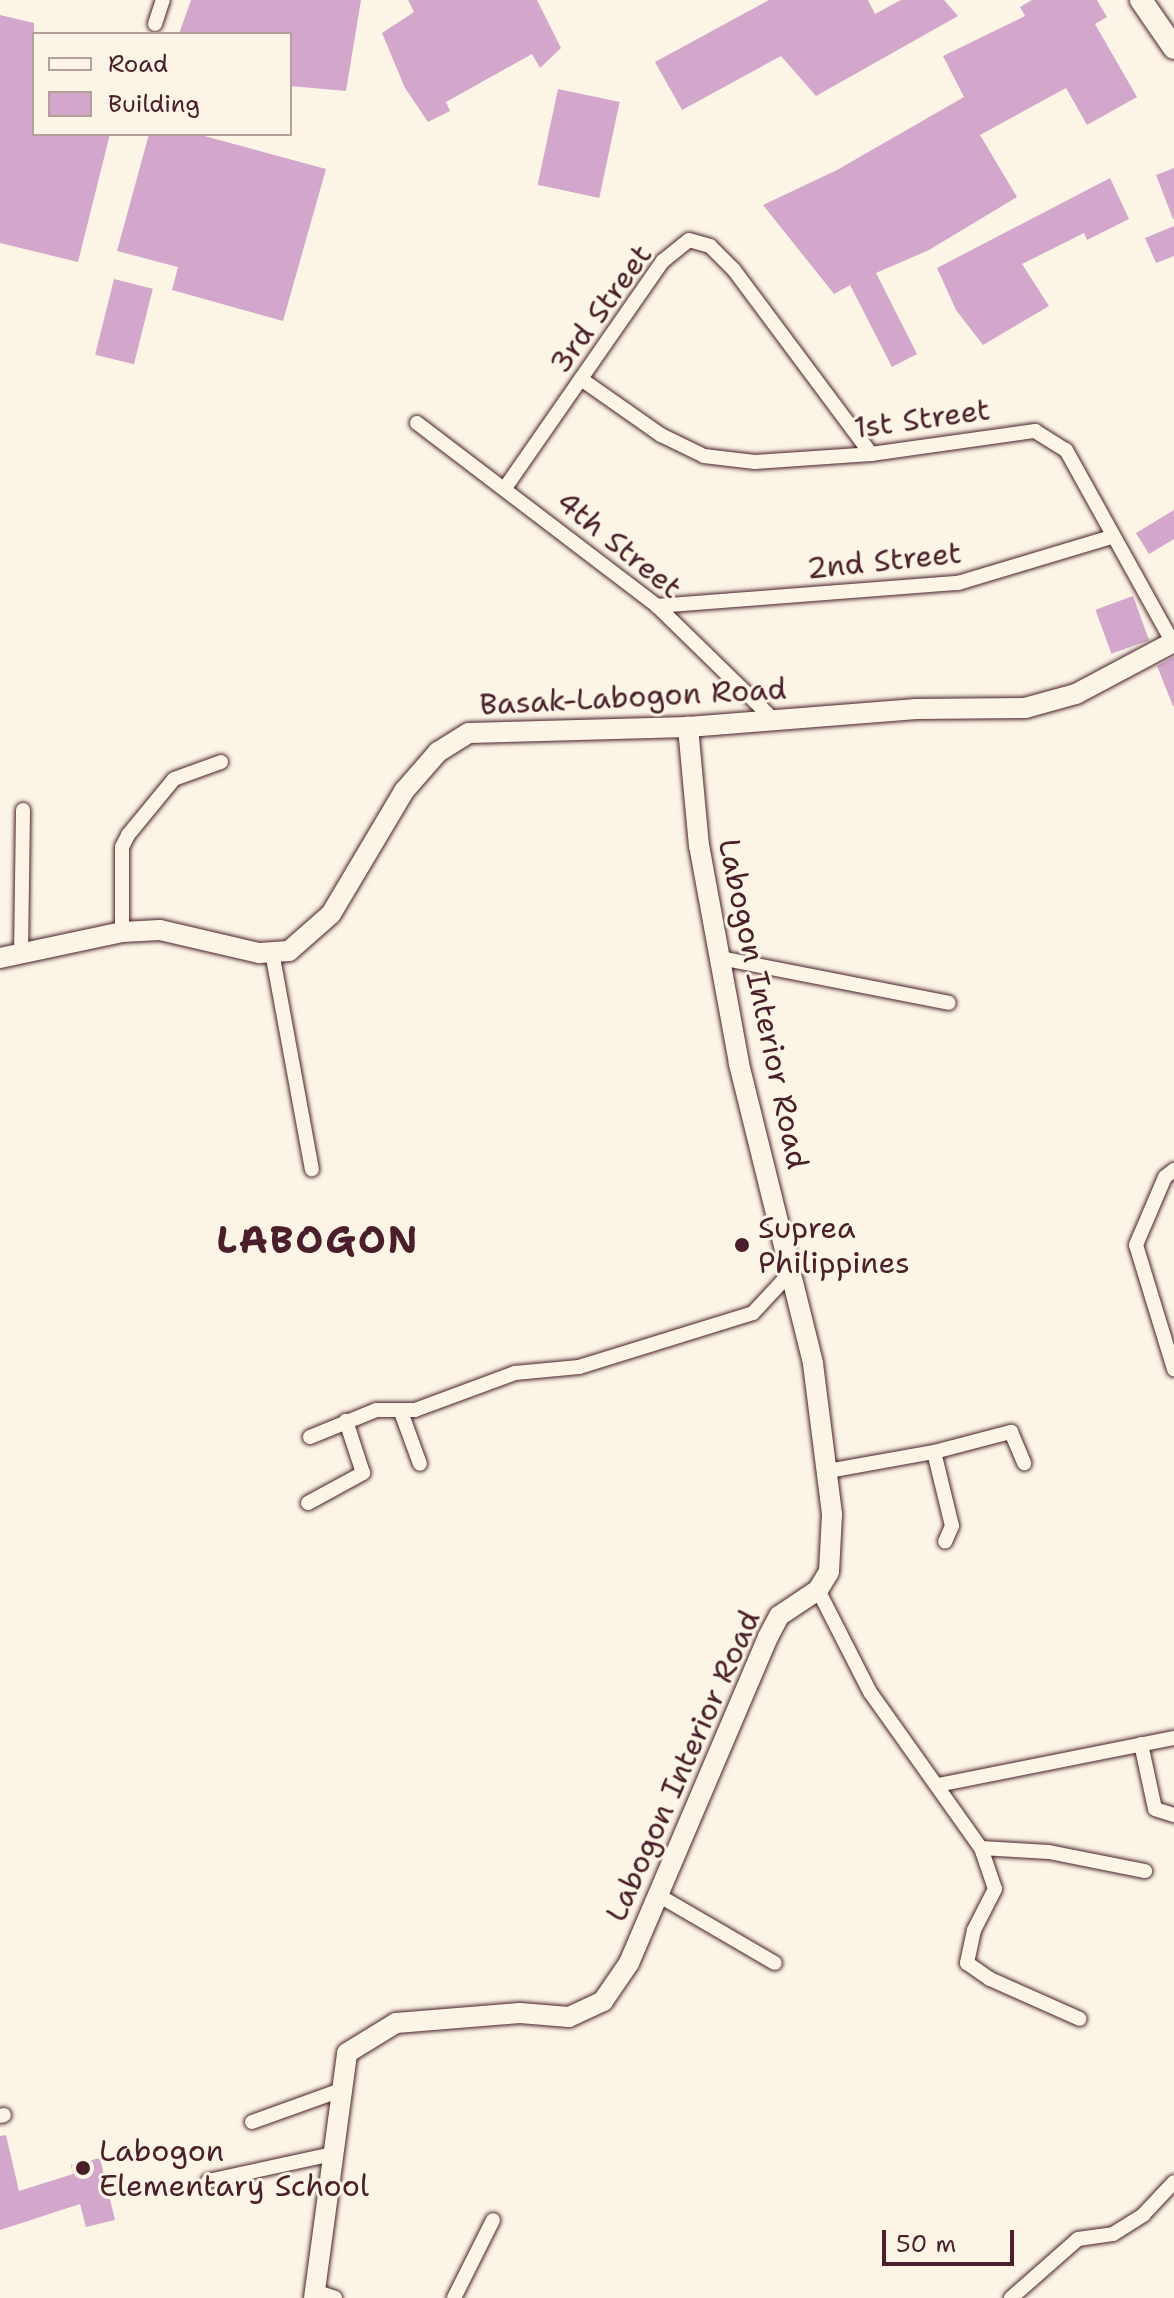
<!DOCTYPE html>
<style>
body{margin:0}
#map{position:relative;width:1174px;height:2298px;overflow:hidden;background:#fcf5e5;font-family:"Shantell Sans",sans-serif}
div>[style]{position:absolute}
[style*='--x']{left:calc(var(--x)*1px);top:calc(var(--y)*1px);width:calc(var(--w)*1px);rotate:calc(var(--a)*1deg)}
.building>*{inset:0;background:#d3a7cc;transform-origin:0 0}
.roads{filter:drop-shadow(0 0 2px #4a1f2b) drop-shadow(0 0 2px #4a1f2b)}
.street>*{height:14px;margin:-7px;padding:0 7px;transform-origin:7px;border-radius:7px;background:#fcf5e5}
.secondary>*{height:20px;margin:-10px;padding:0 10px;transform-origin:10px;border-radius:10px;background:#fcf5e5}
.primary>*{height:22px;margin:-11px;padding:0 11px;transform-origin:11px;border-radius:11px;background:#fcf5e5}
.dots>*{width:22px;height:22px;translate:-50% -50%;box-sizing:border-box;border:4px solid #fcf5e5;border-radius:50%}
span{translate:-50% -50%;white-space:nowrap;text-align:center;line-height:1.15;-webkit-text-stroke:6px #fcf5e5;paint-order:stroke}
.street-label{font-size:30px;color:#4a1f2b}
.poi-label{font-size:30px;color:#4a1f2b}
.left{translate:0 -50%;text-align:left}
.district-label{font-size:38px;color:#4a1f2b;font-weight:700;letter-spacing:2px}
.legend{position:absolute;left:32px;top:32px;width:260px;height:104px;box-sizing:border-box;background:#fcf5e5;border:2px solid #b59f9b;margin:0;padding:10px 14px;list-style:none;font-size:24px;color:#4a1f2b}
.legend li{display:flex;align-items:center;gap:16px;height:40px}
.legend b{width:40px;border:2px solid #b59f9b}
.scale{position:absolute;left:882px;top:2230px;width:132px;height:36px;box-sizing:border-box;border:4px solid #4a1f2b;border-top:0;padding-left:10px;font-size:24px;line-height:28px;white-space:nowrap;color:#4a1f2b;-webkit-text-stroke:6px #fcf5e5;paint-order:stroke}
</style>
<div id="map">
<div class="building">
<div style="clip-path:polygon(191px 0,361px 0,346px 91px,290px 86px,290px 34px,179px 34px)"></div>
<div style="clip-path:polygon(408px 0,537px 0,561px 48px,540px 68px,532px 54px,446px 102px,450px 111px,428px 122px,405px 88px,382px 33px,414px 12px)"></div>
<div style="clip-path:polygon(769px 0,868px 0,875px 14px,901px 0,944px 0,958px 16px,816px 96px,781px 56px,682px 110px,655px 62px)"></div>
<div style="clip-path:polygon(1032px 0,1097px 0,1107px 17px,1095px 24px,1137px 97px,1087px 125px,1066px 88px,980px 135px,1017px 197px,929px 250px,876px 273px,917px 354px,892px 367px,850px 285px,834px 294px,763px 205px,837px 170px,964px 97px,943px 56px,1025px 16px,1020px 7px)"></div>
<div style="clip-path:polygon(0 15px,34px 23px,34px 134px,110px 134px,78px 262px,0 243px)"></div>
<div style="left:558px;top:89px;width:63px;height:98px;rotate:12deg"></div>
<div style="clip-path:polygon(149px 134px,197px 134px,326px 169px,283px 321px,172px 290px,178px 267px,117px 251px)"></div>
<div style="clip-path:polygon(1174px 168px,1174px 219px,1173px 219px,1156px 175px)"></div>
<div style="clip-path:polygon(1110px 178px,1129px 219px,1087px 240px,1084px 233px,1022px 264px,1049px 306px,983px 345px,956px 310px,937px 268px)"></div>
<div style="clip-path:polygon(1174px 226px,1174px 256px,1156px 263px,1145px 238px)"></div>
<div style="left:114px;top:279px;width:40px;height:78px;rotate:14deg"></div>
<div style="clip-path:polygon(1174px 510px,1174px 539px,1149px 554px,1136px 533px)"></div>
<div style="left:1133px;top:596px;width:47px;height:40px;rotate:70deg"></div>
<div style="clip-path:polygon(1174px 657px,1174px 706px,1173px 706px,1157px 666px)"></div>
<div style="clip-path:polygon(6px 2135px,19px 2191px,73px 2174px,71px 2165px,100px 2158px,115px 2220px,86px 2227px,80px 2204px,0 2230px,0 2136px)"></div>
</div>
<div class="roads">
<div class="street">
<div style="--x:155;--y:24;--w:25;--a:-72"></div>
<div style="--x:581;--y:379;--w:98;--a:35"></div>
<div style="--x:661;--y:435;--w:48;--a:26"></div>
<div style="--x:704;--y:456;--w:51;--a:6.7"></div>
<div style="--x:755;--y:462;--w:116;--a:-3.9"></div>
<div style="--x:871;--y:454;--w:166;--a:-8"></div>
<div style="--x:1035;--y:431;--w:36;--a:32"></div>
<div style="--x:1066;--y:450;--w:221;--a:61"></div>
<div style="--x:417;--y:423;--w:302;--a:37.3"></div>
<div style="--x:657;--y:606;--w:166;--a:44.3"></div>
<div style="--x:505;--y:488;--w:277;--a:-55.2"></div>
<div style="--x:663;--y:261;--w:33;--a:-39"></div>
<div style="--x:689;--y:240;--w:22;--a:16"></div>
<div style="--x:710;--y:246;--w:34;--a:45"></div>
<div style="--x:734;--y:270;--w:229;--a:53.3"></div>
<div style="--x:657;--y:606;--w:302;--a:-4.4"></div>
<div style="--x:958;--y:583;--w:160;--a:-16.7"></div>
<div style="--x:122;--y:932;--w:85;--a:-90"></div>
<div style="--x:122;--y:847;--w:13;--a:-63"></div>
<div style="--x:128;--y:835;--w:72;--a:-50.6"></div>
<div style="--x:174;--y:779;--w:50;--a:-19.9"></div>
<div style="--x:272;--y:952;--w:221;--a:79.6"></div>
<div style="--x:21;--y:954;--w:144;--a:-89.2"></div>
<div style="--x:720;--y:958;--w:233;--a:11.1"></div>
<div style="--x:1174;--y:1170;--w:11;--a:142"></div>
<div style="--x:1165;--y:1177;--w:74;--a:113.1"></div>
<div style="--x:1136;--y:1245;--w:130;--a:73"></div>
<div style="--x:401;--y:1412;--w:55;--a:69.9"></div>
<div style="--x:310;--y:1437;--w:71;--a:-22.2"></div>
<div style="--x:376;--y:1410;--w:39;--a:0"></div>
<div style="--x:415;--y:1410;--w:107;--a:-20.3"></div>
<div style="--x:515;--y:1373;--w:64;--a:-5.4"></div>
<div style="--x:579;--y:1367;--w:182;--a:-17.2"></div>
<div style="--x:753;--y:1313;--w:59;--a:-47.1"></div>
<div style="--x:934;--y:1452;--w:80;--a:-14.6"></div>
<div style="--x:1011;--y:1432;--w:34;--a:67"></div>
<div style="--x:828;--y:1471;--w:108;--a:-10.2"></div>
<div style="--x:934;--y:1452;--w:76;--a:76.3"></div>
<div style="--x:952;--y:1526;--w:17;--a:114"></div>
<div style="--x:308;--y:1503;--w:63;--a:-28.6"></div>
<div style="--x:363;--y:1473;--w:55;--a:-108.1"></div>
<div style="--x:818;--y:1590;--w:114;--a:63"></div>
<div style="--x:870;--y:1692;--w:191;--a:54.6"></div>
<div style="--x:981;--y:1848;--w:43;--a:71.1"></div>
<div style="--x:995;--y:1889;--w:46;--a:117.1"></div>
<div style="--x:974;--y:1930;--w:34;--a:102"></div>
<div style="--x:967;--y:1963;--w:28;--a:35"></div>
<div style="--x:990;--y:1979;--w:98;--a:24"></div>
<div style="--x:1141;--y:1744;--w:66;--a:77.8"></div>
<div style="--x:1155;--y:1809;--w:20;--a:18"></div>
<div style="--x:938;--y:1785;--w:241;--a:-11.3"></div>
<div style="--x:981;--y:1848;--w:68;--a:3.4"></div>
<div style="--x:1049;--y:1852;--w:98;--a:11.2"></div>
<div style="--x:658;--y:1895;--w:135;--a:30.2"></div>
<div style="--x:0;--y:2116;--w:4;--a:-14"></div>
<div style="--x:252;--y:2122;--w:95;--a:-19.8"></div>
<div style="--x:208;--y:2181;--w:128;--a:-12.2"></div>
<div style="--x:318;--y:2292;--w:18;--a:19"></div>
<div style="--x:454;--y:2298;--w:87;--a:-63.4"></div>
<div style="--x:1011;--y:2298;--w:89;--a:-41.4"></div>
<div style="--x:1078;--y:2239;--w:35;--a:-8"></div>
<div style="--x:1113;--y:2234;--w:36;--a:-32"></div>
<div style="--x:1143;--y:2215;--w:45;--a:-46.8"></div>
</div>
<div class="secondary">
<div style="--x:0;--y:958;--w:125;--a:-12"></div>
<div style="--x:122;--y:932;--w:38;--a:-3"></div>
<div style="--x:160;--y:930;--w:102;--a:13.1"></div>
<div style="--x:259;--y:953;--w:30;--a:-4"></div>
<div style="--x:289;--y:951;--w:56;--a:-41.4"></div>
<div style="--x:331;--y:914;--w:143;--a:-59.3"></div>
<div style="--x:404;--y:791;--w:52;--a:-48.9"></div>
<div style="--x:438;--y:752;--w:36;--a:-32"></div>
<div style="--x:469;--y:733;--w:219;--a:-1.6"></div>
<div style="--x:688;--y:727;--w:229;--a:-4.5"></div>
<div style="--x:916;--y:709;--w:109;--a:-0.5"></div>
<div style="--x:1025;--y:708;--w:53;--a:-15.4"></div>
<div style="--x:1076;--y:694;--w:111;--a:-28"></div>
<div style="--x:314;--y:2298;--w:247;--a:-82.3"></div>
<div style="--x:347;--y:2053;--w:57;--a:-31.5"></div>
<div style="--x:396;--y:2023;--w:124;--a:-4.6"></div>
<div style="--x:520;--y:2013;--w:49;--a:4.7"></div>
<div style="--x:569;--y:2017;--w:38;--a:-25"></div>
<div style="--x:603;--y:2001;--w:46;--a:-55.6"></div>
<div style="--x:629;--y:1963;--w:354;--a:-66.9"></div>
<div style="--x:768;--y:1637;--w:24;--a:-62"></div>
<div style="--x:779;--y:1616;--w:47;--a:-33.7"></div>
<div style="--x:818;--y:1590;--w:21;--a:-59"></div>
<div style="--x:829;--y:1572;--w:58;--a:-87"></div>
<div style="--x:832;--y:1514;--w:152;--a:-97.2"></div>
<div style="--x:813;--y:1363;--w:309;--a:-103.9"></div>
<div style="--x:739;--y:1063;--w:221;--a:-100.4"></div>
<div style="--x:699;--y:846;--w:120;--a:-95.3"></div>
</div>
<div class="primary">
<div style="--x:1141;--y:0;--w:58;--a:55.5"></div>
</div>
</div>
<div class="dots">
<div style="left:742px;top:1245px;background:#4a1f2b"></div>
<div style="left:83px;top:2168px;background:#4a1f2b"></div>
</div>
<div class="street-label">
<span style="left:601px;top:309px;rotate:-54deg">3rd Street</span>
<span style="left:922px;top:419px;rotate:-8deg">1st Street</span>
<span style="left:619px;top:545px;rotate:39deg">4th Street</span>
<span style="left:884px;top:561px;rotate:-6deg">2nd Street</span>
<span style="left:633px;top:697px;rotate:-3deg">Basak-Labogon Road</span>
<span style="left:763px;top:1004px;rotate:78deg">Labogon Interior Road</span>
<span style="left:683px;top:1766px;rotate:-66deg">Labogon Interior Road</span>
</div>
<div class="poi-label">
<span class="left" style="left:758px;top:1245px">Suprea<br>Philippines</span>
<span class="left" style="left:99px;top:2168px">Labogon<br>Elementary School</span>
</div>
<div class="district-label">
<span style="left:318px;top:1240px">LABOGON</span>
</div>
<ul class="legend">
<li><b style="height:10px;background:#fcf5e5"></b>Road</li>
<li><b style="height:22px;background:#d3a7cc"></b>Building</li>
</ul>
<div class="scale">50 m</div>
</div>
